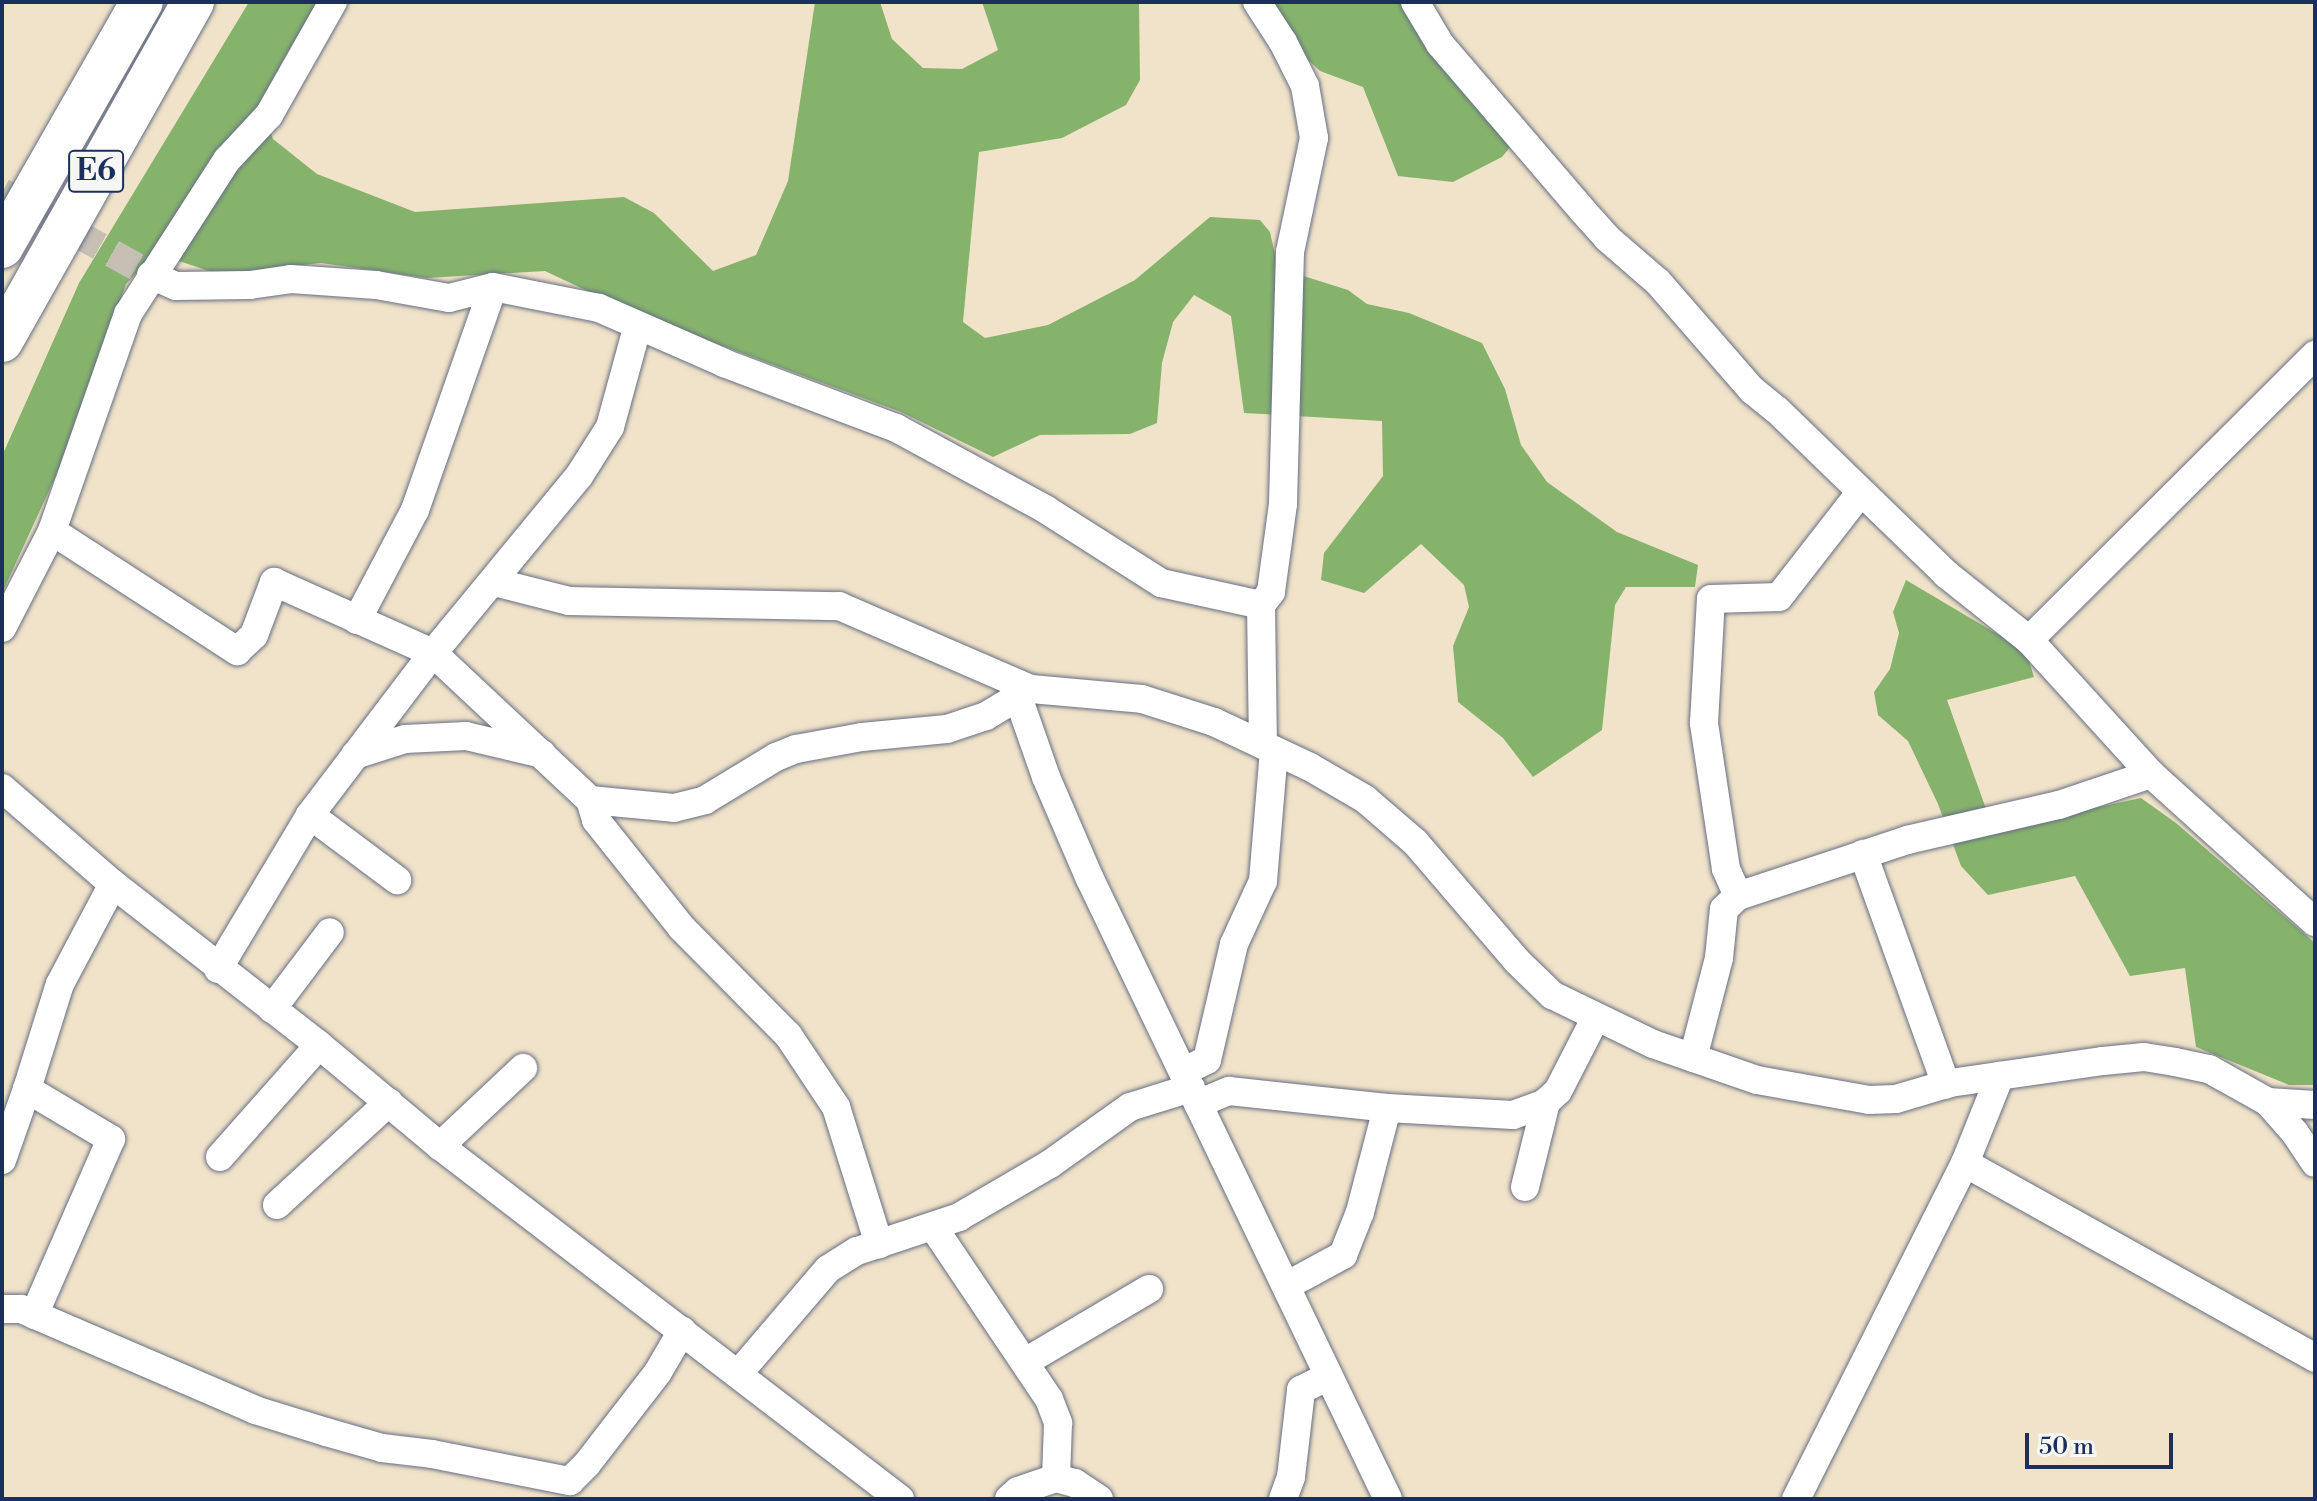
<!DOCTYPE html>
<style>
body{margin:0}
#map{position:relative;width:2317px;height:1501px;overflow:hidden;background:#f1e3c9;font-family:"Libre Bodoni",serif}
div>[style]{position:absolute}
[style*='--x']{left:calc(var(--x)*1px);top:calc(var(--y)*1px);width:calc(var(--w)*1px);rotate:calc(var(--a)*1deg)}
.forest>*{inset:0;background:#86b36c}
.minor-tunnel>*{height:28px;margin-top:-14px;transform-origin:0;background:repeating-linear-gradient(90deg,#c6bfb4 0 28px,transparent 0 42px)}
.roads{filter:drop-shadow(0 0 2px #666e83) drop-shadow(0 0 2px #666e83)}
.minor>*{height:28px;margin:-14px;padding:0 14px;transform-origin:14px;border-radius:14px;background:#fff}
.highway>*{height:42px;margin:-21px;padding:0 21px;transform-origin:21px;border-radius:21px;background:#fff}
span{translate:-50% -50%;white-space:nowrap;text-align:center;line-height:1.15;-webkit-text-stroke:6px #f6f6f2;paint-order:stroke}
.shield-label span{padding:2px 6px;background:#f6f6f2;border:2px solid;border-radius:6px;-webkit-text-stroke-width:0}
.shield-label{font-size:30px;color:#1b2f5e;font-weight:700}
.frame{position:absolute;inset:0;border:4px solid #1b2f5e;pointer-events:none}
.scale{position:absolute;left:2025px;top:1433px;width:148px;height:36px;box-sizing:border-box;border:4px solid #1b2f5e;border-top:0;padding-left:10px;font-size:24px;line-height:28px;white-space:nowrap;color:#1b2f5e;-webkit-text-stroke:6px #f6f6f2;paint-order:stroke}
</style>
<div id="map">
<div class="forest">
<div style="clip-path:polygon(249px 2px,322px 2px,263px 112px,273px 139px,317px 174px,415px 212px,624px 197px,654px 213px,713px 271px,756px 255px,788px 181px,815px 2px,880px 2px,892px 39px,923px 68px,962px 69px,998px 50px,982px 2px,1139px 2px,1140px 80px,1126px 105px,1062px 138px,979px 152px,963px 322px,985px 338px,1048px 325px,1135px 280px,1210px 217px,1260px 220px,1270px 232px,1278px 268px,1348px 290px,1367px 304px,1409px 313px,1482px 343px,1505px 389px,1521px 445px,1547px 482px,1617px 532px,1698px 565px,1695px 587px,1626px 587px,1615px 605px,1602px 730px,1533px 777px,1503px 738px,1458px 702px,1453px 646px,1469px 607px,1464px 585px,1421px 544px,1364px 593px,1321px 580px,1324px 553px,1383px 476px,1382px 421px,1244px 413px,1231px 316px,1194px 295px,1173px 322px,1162px 363px,1157px 423px,1130px 434px,1040px 435px,993px 457px,901px 412px,634px 313px,545px 271px,427px 278px,321px 263px,218px 274px,155px 253px,126px 284px,65px 456px,2px 593px,2px 456px,79px 283px)"></div>
<div style="clip-path:polygon(1246px 2px,1406px 2px,1511px 146px,1502px 157px,1453px 182px,1398px 176px,1363px 87px,1320px 71px)"></div>
<div style="clip-path:polygon(1906px 580px,2026px 651px,2034px 677px,1947px 700px,1985px 806px,2001px 828px,2141px 798px,2176px 823px,2315px 943px,2315px 1085px,2289px 1085px,2196px 1047px,2185px 968px,2130px 976px,2075px 876px,1988px 895px,1961px 866px,1938px 804px,1908px 741px,1878px 715px,1874px 692px,1890px 669px,1899px 633px,1893px 612px)"></div>
</div>
<div class="minor-tunnel">
<div style="--x:2;--y:192;--w:171;--a:29.1"></div>
</div>
<div class="roads">
<div class="minor">
<div style="--x:1257;--y:2;--w:48;--a:57"></div>
<div style="--x:1283;--y:42;--w:49;--a:63.4"></div>
<div style="--x:1305;--y:86;--w:53;--a:80.2"></div>
<div style="--x:1314;--y:138;--w:116;--a:101.9"></div>
<div style="--x:1290;--y:252;--w:252;--a:91.6"></div>
<div style="--x:1283;--y:504;--w:89;--a:97.8"></div>
<div style="--x:1271;--y:592;--w:16;--a:128"></div>
<div style="--x:1261;--y:605;--w:140;--a:89.2"></div>
<div style="--x:1415;--y:2;--w:49;--a:59.2"></div>
<div style="--x:1440;--y:44;--w:220;--a:49.4"></div>
<div style="--x:1583;--y:211;--w:36;--a:48"></div>
<div style="--x:1607;--y:238;--w:67;--a:40.8"></div>
<div style="--x:1658;--y:282;--w:143;--a:49"></div>
<div style="--x:1752;--y:390;--w:32;--a:39"></div>
<div style="--x:1777;--y:410;--w:235;--a:44.1"></div>
<div style="--x:1946;--y:574;--w:106;--a:38.5"></div>
<div style="--x:2029;--y:640;--w:181;--a:47.7"></div>
<div style="--x:2151;--y:774;--w:221;--a:42.1"></div>
<div style="--x:151;--y:275;--w:27;--a:24"></div>
<div style="--x:176;--y:286;--w:74;--a:-0.8"></div>
<div style="--x:250;--y:285;--w:41;--a:-8.3"></div>
<div style="--x:291;--y:279;--w:85;--a:4"></div>
<div style="--x:376;--y:285;--w:74;--a:10.1"></div>
<div style="--x:449;--y:298;--w:45;--a:-14"></div>
<div style="--x:493;--y:287;--w:108;--a:11.2"></div>
<div style="--x:599;--y:308;--w:137;--a:23.7"></div>
<div style="--x:724;--y:363;--w:184;--a:20.7"></div>
<div style="--x:896;--y:428;--w:170;--a:28.5"></div>
<div style="--x:1045;--y:509;--w:138;--a:32.5"></div>
<div style="--x:1161;--y:583;--w:102;--a:12.4"></div>
<div style="--x:52;--y:531;--w:221;--a:33"></div>
<div style="--x:237;--y:651;--w:23;--a:-43"></div>
<div style="--x:254;--y:635;--w:57;--a:-69.3"></div>
<div style="--x:274;--y:582;--w:174;--a:24.1"></div>
<div style="--x:433;--y:653;--w:215;--a:43.1"></div>
<div style="--x:590;--y:800;--w:21;--a:73"></div>
<div style="--x:596;--y:820;--w:138;--a:51.5"></div>
<div style="--x:682;--y:928;--w:151;--a:45.3"></div>
<div style="--x:788;--y:1035;--w:87;--a:56.3"></div>
<div style="--x:836;--y:1107;--w:144;--a:72.6"></div>
<div style="--x:494;--y:582;--w:77;--a:14.2"></div>
<div style="--x:569;--y:601;--w:270;--a:1.1"></div>
<div style="--x:839;--y:606;--w:209;--a:23.4"></div>
<div style="--x:1031;--y:689;--w:111;--a:5.1"></div>
<div style="--x:1142;--y:699;--w:76;--a:17.7"></div>
<div style="--x:1214;--y:722;--w:106;--a:25.1"></div>
<div style="--x:1310;--y:767;--w:64;--a:30.2"></div>
<div style="--x:1365;--y:799;--w:66;--a:40.7"></div>
<div style="--x:1415;--y:842;--w:157;--a:49.4"></div>
<div style="--x:1517;--y:961;--w:49;--a:44.2"></div>
<div style="--x:1552;--y:995;--w:112;--a:25.9"></div>
<div style="--x:1653;--y:1044;--w:110;--a:19.1"></div>
<div style="--x:1757;--y:1080;--w:114;--a:10.1"></div>
<div style="--x:1869;--y:1100;--w:27;--a:-2"></div>
<div style="--x:1896;--y:1099;--w:56;--a:-16.5"></div>
<div style="--x:1950;--y:1083;--w:155;--a:-8.2"></div>
<div style="--x:2103;--y:1061;--w:41;--a:-5.6"></div>
<div style="--x:2144;--y:1057;--w:31;--a:9"></div>
<div style="--x:2175;--y:1062;--w:35;--a:12"></div>
<div style="--x:2209;--y:1069;--w:68;--a:29.2"></div>
<div style="--x:2268;--y:1102;--w:41;--a:48.9"></div>
<div style="--x:2295;--y:1133;--w:36;--a:56"></div>
<div style="--x:357;--y:620;--w:124;--a:-62.2"></div>
<div style="--x:415;--y:510;--w:236;--a:-70.7"></div>
<div style="--x:2;--y:628;--w:109;--a:-62.7"></div>
<div style="--x:52;--y:531;--w:230;--a:-70.7"></div>
<div style="--x:128;--y:314;--w:183;--a:-57.3"></div>
<div style="--x:227;--y:160;--w:62;--a:-47"></div>
<div style="--x:269;--y:115;--w:130;--a:-60.5"></div>
<div style="--x:2029;--y:640;--w:404;--a:-44.9"></div>
<div style="--x:1018;--y:697;--w:85;--a:70.7"></div>
<div style="--x:1046;--y:777;--w:111;--a:66.7"></div>
<div style="--x:1090;--y:879;--w:688;--a:64.33"></div>
<div style="--x:355;--y:755;--w:52;--a:-17.7"></div>
<div style="--x:405;--y:739;--w:61;--a:-2.8"></div>
<div style="--x:466;--y:736;--w:78;--a:13.3"></div>
<div style="--x:2;--y:788;--w:147;--a:40.9"></div>
<div style="--x:113;--y:884;--w:261;--a:38"></div>
<div style="--x:319;--y:1045;--w:158;--a:39.9"></div>
<div style="--x:440;--y:1146;--w:580;--a:37.5"></div>
<div style="--x:590;--y:800;--w:84;--a:5.4"></div>
<div style="--x:674;--y:808;--w:32;--a:-14"></div>
<div style="--x:705;--y:800;--w:83;--a:-31.2"></div>
<div style="--x:776;--y:757;--w:22;--a:-22"></div>
<div style="--x:796;--y:749;--w:67;--a:-10.3"></div>
<div style="--x:862;--y:737;--w:85;--a:-5.4"></div>
<div style="--x:947;--y:729;--w:41;--a:-18.4"></div>
<div style="--x:986;--y:716;--w:52;--a:-31"></div>
<div style="--x:310;--y:815;--w:109;--a:36.8"></div>
<div style="--x:1863;--y:854;--w:245;--a:70.2"></div>
<div style="--x:1738;--y:896;--w:30;--a:-114"></div>
<div style="--x:1726;--y:869;--w:148;--a:-98.6"></div>
<div style="--x:1704;--y:723;--w:124;--a:-86.8"></div>
<div style="--x:1711;--y:599;--w:68;--a:-1.7"></div>
<div style="--x:1779;--y:597;--w:132;--a:-52.1"></div>
<div style="--x:218;--y:969;--w:179;--a:-59.1"></div>
<div style="--x:310;--y:815;--w:203;--a:-52.8"></div>
<div style="--x:433;--y:653;--w:229;--a:-50.5"></div>
<div style="--x:579;--y:476;--w:58;--a:-57.7"></div>
<div style="--x:610;--y:427;--w:103;--a:-74.7"></div>
<div style="--x:272;--y:1009;--w:96;--a:-53"></div>
<div style="--x:1693;--y:1058;--w:103;--a:-75.4"></div>
<div style="--x:1719;--y:958;--w:49;--a:-84.2"></div>
<div style="--x:1724;--y:909;--w:19;--a:-43"></div>
<div style="--x:1738;--y:896;--w:178;--a:-18.3"></div>
<div style="--x:1907;--y:840;--w:156;--a:-13"></div>
<div style="--x:2059;--y:805;--w:97;--a:-18.6"></div>
<div style="--x:1183;--y:1072;--w:27;--a:-27"></div>
<div style="--x:1207;--y:1060;--w:119;--a:-76.9"></div>
<div style="--x:1234;--y:944;--w:69;--a:-65.3"></div>
<div style="--x:1263;--y:881;--w:130;--a:-85.2"></div>
<div style="--x:27;--y:1089;--w:110;--a:-72.6"></div>
<div style="--x:60;--y:984;--w:113;--a:-62.1"></div>
<div style="--x:2268;--y:1102;--w:47;--a:3.7"></div>
<div style="--x:1198;--y:1104;--w:34;--a:-23"></div>
<div style="--x:1229;--y:1091;--w:159;--a:6.1"></div>
<div style="--x:1387;--y:1108;--w:126;--a:3.2"></div>
<div style="--x:1513;--y:1115;--w:33;--a:-20"></div>
<div style="--x:1544;--y:1104;--w:19;--a:-43"></div>
<div style="--x:1558;--y:1091;--w:81;--a:-62.8"></div>
<div style="--x:440;--y:1146;--w:114;--a:-43.2"></div>
<div style="--x:220;--y:1157;--w:149;--a:-48.5"></div>
<div style="--x:2;--y:1160;--w:75;--a:-70.6"></div>
<div style="--x:27;--y:1089;--w:98;--a:30.8"></div>
<div style="--x:111;--y:1139;--w:192;--a:113.6"></div>
<div style="--x:1965;--y:1163;--w:401;--a:29.1"></div>
<div style="--x:1525;--y:1187;--w:88;--a:-76.1"></div>
<div style="--x:277;--y:1205;--w:152;--a:-42.6"></div>
<div style="--x:934;--y:1228;--w:206;--a:56.1"></div>
<div style="--x:1049;--y:1399;--w:26;--a:69"></div>
<div style="--x:1058;--y:1423;--w:55;--a:92.1"></div>
<div style="--x:1286;--y:1286;--w:65;--a:-28.5"></div>
<div style="--x:1343;--y:1255;--w:46;--a:-68.4"></div>
<div style="--x:1360;--y:1212;--w:107;--a:-75.4"></div>
<div style="--x:2;--y:1309;--w:19;--a:0"></div>
<div style="--x:21;--y:1309;--w:255;--a:23.3"></div>
<div style="--x:255;--y:1410;--w:74;--a:17.2"></div>
<div style="--x:326;--y:1432;--w:58;--a:15.9"></div>
<div style="--x:382;--y:1448;--w:50;--a:6.8"></div>
<div style="--x:432;--y:1454;--w:141;--a:11.1"></div>
<div style="--x:1025;--y:1362;--w:144;--a:-30.5"></div>
<div style="--x:738;--y:1374;--w:138;--a:-49.4"></div>
<div style="--x:828;--y:1269;--w:34;--a:-32"></div>
<div style="--x:857;--y:1251;--w:108;--a:-18.4"></div>
<div style="--x:959;--y:1217;--w:105;--a:-30.2"></div>
<div style="--x:1050;--y:1164;--w:98;--a:-35.5"></div>
<div style="--x:1130;--y:1107;--w:64;--a:-17.3"></div>
<div style="--x:570;--y:1481;--w:24;--a:-45"></div>
<div style="--x:587;--y:1464;--w:116;--a:-52.3"></div>
<div style="--x:658;--y:1372;--w:48;--a:-59.7"></div>
<div style="--x:1009;--y:1499;--w:12;--a:-42"></div>
<div style="--x:1018;--y:1491;--w:40;--a:-18.9"></div>
<div style="--x:1056;--y:1478;--w:20;--a:15"></div>
<div style="--x:1075;--y:1483;--w:29;--a:34"></div>
<div style="--x:1283;--y:1499;--w:23;--a:-70"></div>
<div style="--x:1291;--y:1477;--w:88;--a:-83.4"></div>
<div style="--x:1301;--y:1390;--w:31;--a:-27"></div>
<div style="--x:1796;--y:1499;--w:376;--a:-63.3"></div>
<div style="--x:1965;--y:1163;--w:94;--a:-68.1"></div>
</div>
<div class="highway">
<div style="--x:2;--y:247;--w:282;--a:-60.3"></div>
<div style="--x:2;--y:341;--w:389;--a:-60.6"></div>
</div>
</div>
<div class="shield-label">
<span style="left:96px;top:171px">E6</span>
</div>
<div class="frame"></div>
<div class="scale">50 m</div>
</div>
